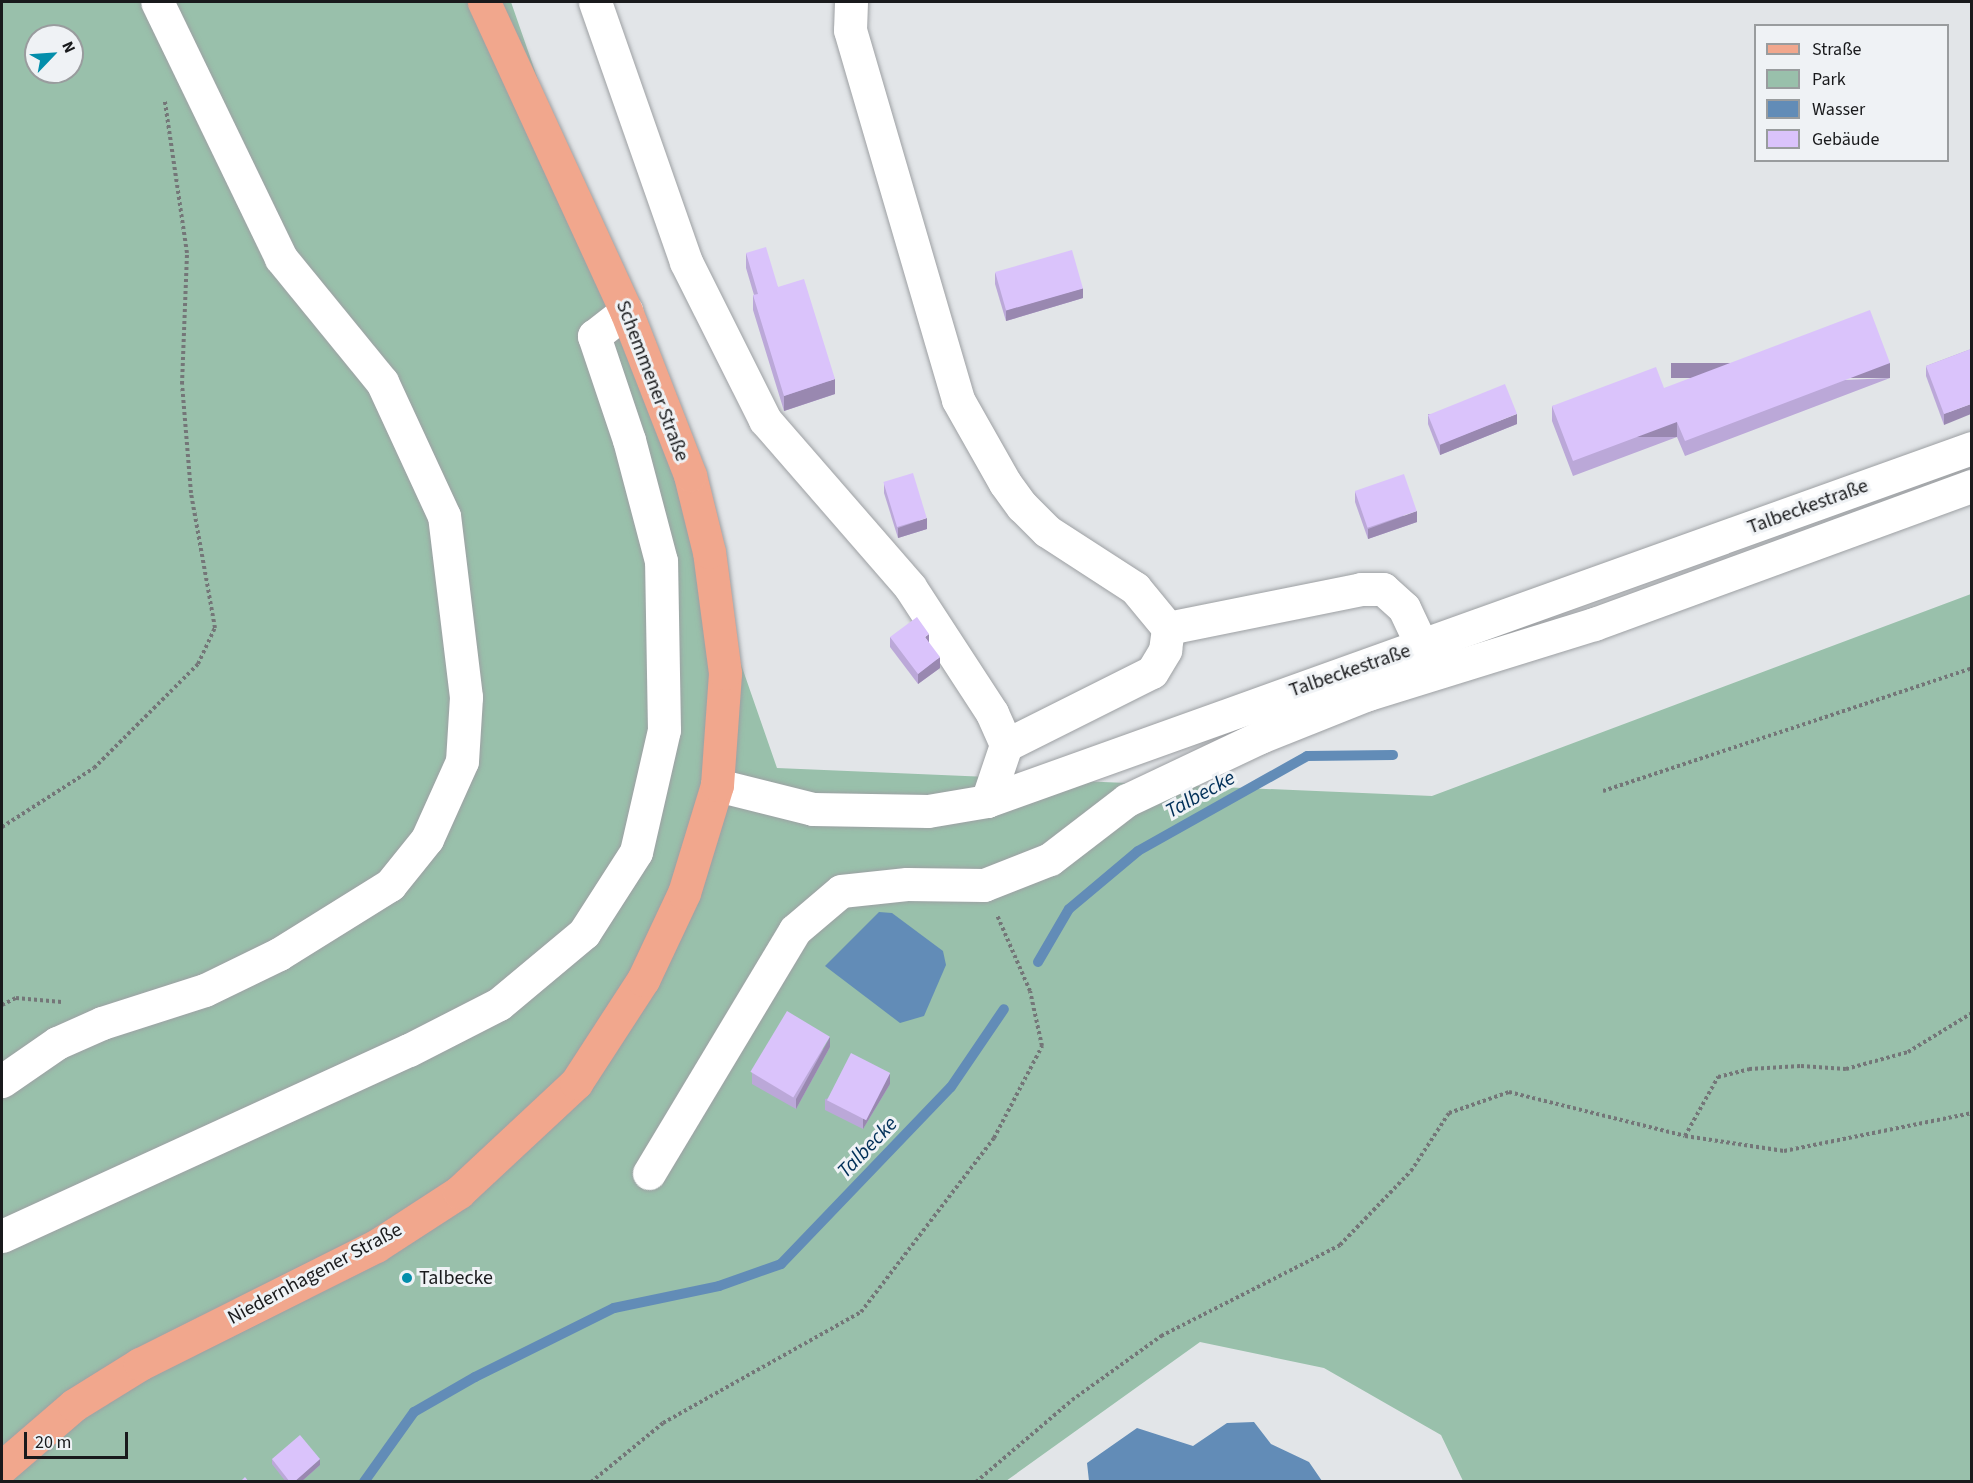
<!DOCTYPE html>
<meta charset="utf-8">
<style>
body{margin:0}
#map{position:relative;width:1973px;height:1483px;overflow:hidden;background:#e2e5e8;font-family:"Source Sans 3",sans-serif}
div>[style]{position:absolute}
[style*='--x']{left:calc(var(--x)*1px);top:calc(var(--y)*1px);width:calc(var(--w)*1px);rotate:calc(var(--a)*1deg)}
.green>*{inset:0;background:#99c0ab}
.water>*{inset:0;background:#628cb7}
.stream>*{height:10px;margin:-5px;padding:0 5px;transform-origin:5px;border-radius:5px;background:#628cb7}
.path>*{height:4px;margin-top:-2px;transform-origin:0;background:repeating-linear-gradient(90deg,#747678 0 3px,transparent 0 6px)}
.roads{filter:drop-shadow(0 0 2px #9da0a3) drop-shadow(0 0 2px #9da0a3)}
.minor>*{height:33px;margin:-16.5px;padding:0 16.5px;transform-origin:16.5px;border-radius:16.5px;background:#fff}
.major>*{height:33px;margin:-16.5px;padding:0 16.5px;transform-origin:16.5px;border-radius:16.5px;background:#f1a78d}
.wall>*{inset:0;background:#bba8d8}
.shaded-wall>*{inset:0;background:#9988b0;transform-origin:0 0}
.building>*{inset:0;background:#dac3fb;transform-origin:0 0}
.dots>*{width:16px;height:16px;translate:-50% -50%;box-sizing:border-box;border:3px solid #eff2f5;border-radius:50%}
span{translate:-50% -50%;white-space:nowrap;text-align:center;line-height:1.15;-webkit-text-stroke:6px #eff2f5;paint-order:stroke}
.street-label{font-size:20px;color:#191a1c}
.poi-label{font-size:20px;color:#191a1c}
.left{translate:0 -50%;text-align:left}
.water-label{font-size:21px;color:#002f58;font-style:italic}
.frame{position:absolute;inset:0;border:3px solid #191a1c;pointer-events:none}
.legend{position:absolute;left:1754px;top:24px;width:195px;height:138px;box-sizing:border-box;background:#eff2f5;border:2px solid #999c9e;margin:0;padding:8px 10px;list-style:none;font-size:18px;color:#191a1c}
.legend li{display:flex;align-items:center;gap:12px;height:30px}
.legend b{width:30px;border:2px solid #999c9e}
.north{position:absolute;left:24px;top:24px;width:60px;height:60px;box-sizing:border-box;background:#eff2f5;border:2px solid #999c9e;border-radius:50%;rotate:65deg;font-size:16px;font-weight:700;line-height:24px;text-align:center;color:#191a1c}
.north::after{content:'';display:block;margin:auto;width:21px;height:27px;background:#038eab;clip-path:polygon(50% 0,100% 100%,50% 72%,0 100%)}
.scale{position:absolute;left:24px;top:1432px;width:104px;height:27px;box-sizing:border-box;border:3px solid #191a1c;border-top:0;padding-left:8px;font-size:18px;line-height:21px;white-space:nowrap;color:#191a1c;-webkit-text-stroke:4px #eff2f5;paint-order:stroke}
</style>
<div id="map">
<div class="green">
<div style="clip-path:polygon(evenodd,2px 2px,511px 2px,777px 768px,1432px 796px,1971px 594px,1971px 1481px,1463px 1481px,1441px 1435px,1324px 1368px,1200px 1342px,1006px 1481px,2px 1482px,2px 2px,36px 36px,72px 36px,72px 72px,36px 72px,36px 36px)"></div>
</div>
<div class="water">
<div style="clip-path:polygon(879px 912px,892px 913px,943px 951px,946px 965px,924px 1016px,900px 1023px,825px 966px)"></div>
<div style="clip-path:polygon(1254px 1422px,1271px 1444px,1309px 1462px,1322px 1481px,1089px 1481px,1087px 1463px,1137px 1428px,1193px 1446px,1227px 1423px)"></div>
</div>
<div class="stream">
<div style="--x:1038;--y:962;--w:61;--a:-59.7"></div>
<div style="--x:1069;--y:909;--w:90;--a:-40"></div>
<div style="--x:1138;--y:851;--w:194;--a:-29.3"></div>
<div style="--x:1307;--y:756;--w:86;--a:-0.7"></div>
<div style="--x:364;--y:1482;--w:86;--a:-54.5"></div>
<div style="--x:414;--y:1412;--w:70;--a:-29.8"></div>
<div style="--x:475;--y:1377;--w:155;--a:-26.4"></div>
<div style="--x:614;--y:1308;--w:107;--a:-11.8"></div>
<div style="--x:719;--y:1286;--w:66;--a:-19.5"></div>
<div style="--x:781;--y:1264;--w:245;--a:-46.2"></div>
<div style="--x:951;--y:1087;--w:94;--a:-55.8"></div>
</div>
<div class="path">
<div style="--x:1603;--y:791;--w:389;--a:-18.4"></div>
<div style="--x:2;--y:827;--w:109;--a:-32.7"></div>
<div style="--x:94;--y:768;--w:147;--a:-45"></div>
<div style="--x:198;--y:664;--w:40;--a:-65"></div>
<div style="--x:215;--y:628;--w:137;--a:-100.1"></div>
<div style="--x:191;--y:493;--w:109;--a:-94.7"></div>
<div style="--x:182;--y:384;--w:131;--a:-87.8"></div>
<div style="--x:187;--y:253;--w:153;--a:-98.3"></div>
<div style="--x:2;--y:1005;--w:16;--a:-27"></div>
<div style="--x:16;--y:998;--w:46;--a:5"></div>
<div style="--x:1685;--y:1136;--w:68;--a:-60.8"></div>
<div style="--x:1718;--y:1077;--w:32;--a:-14"></div>
<div style="--x:1749;--y:1069;--w:52;--a:-3.3"></div>
<div style="--x:1801;--y:1066;--w:45;--a:3.8"></div>
<div style="--x:1846;--y:1069;--w:64;--a:-15.3"></div>
<div style="--x:1908;--y:1052;--w:75;--a:-31.4"></div>
<div style="--x:591;--y:1482;--w:93;--a:-39.3"></div>
<div style="--x:663;--y:1423;--w:227;--a:-29.3"></div>
<div style="--x:861;--y:1312;--w:219;--a:-52.6"></div>
<div style="--x:994;--y:1138;--w:104;--a:-62.4"></div>
<div style="--x:1042;--y:1046;--w:56;--a:-102.3"></div>
<div style="--x:1030;--y:991;--w:83;--a:-113.5"></div>
<div style="--x:976;--y:1482;--w:126;--a:-40.5"></div>
<div style="--x:1072;--y:1400;--w:110;--a:-35.7"></div>
<div style="--x:1161;--y:1336;--w:201;--a:-26.9"></div>
<div style="--x:1340;--y:1245;--w:103;--a:-46.2"></div>
<div style="--x:1411;--y:1171;--w:69;--a:-56.8"></div>
<div style="--x:1449;--y:1113;--w:64;--a:-19.3"></div>
<div style="--x:1509;--y:1092;--w:181;--a:14"></div>
<div style="--x:1685;--y:1136;--w:100;--a:8.6"></div>
<div style="--x:1784;--y:1151;--w:192;--a:-11.4"></div>
</div>
<div class="roads">
<div class="minor">
<div style="--x:595;--y:2;--w:275;--a:70.7"></div>
<div style="--x:686;--y:262;--w:177;--a:63.4"></div>
<div style="--x:765;--y:420;--w:221;--a:49"></div>
<div style="--x:910;--y:587;--w:150;--a:56.9"></div>
<div style="--x:992;--y:713;--w:35;--a:66"></div>
<div style="--x:1006;--y:745;--w:163;--a:-26.6"></div>
<div style="--x:1152;--y:672;--w:26;--a:-59"></div>
<div style="--x:1165;--y:650;--w:22;--a:-82"></div>
<div style="--x:851;--y:2;--w:28;--a:92"></div>
<div style="--x:850;--y:30;--w:385;--a:73.7"></div>
<div style="--x:958;--y:400;--w:95;--a:60.5"></div>
<div style="--x:1005;--y:483;--w:29;--a:54"></div>
<div style="--x:1022;--y:506;--w:35;--a:45"></div>
<div style="--x:1047;--y:531;--w:105;--a:32.9"></div>
<div style="--x:1135;--y:588;--w:52;--a:50.5"></div>
<div style="--x:1168;--y:628;--w:197;--a:-11.4"></div>
<div style="--x:1361;--y:589;--w:22;--a:0"></div>
<div style="--x:1383;--y:589;--w:28;--a:42"></div>
<div style="--x:1404;--y:608;--w:42;--a:64.7"></div>
<div style="--x:717;--y:785;--w:99;--a:14"></div>
<div style="--x:813;--y:809;--w:115;--a:1"></div>
<div style="--x:928;--y:811;--w:60;--a:-9.6"></div>
<div style="--x:987;--y:801;--w:1046;--a:-19.72"></div>
<div style="--x:987;--y:801;--w:59;--a:-71.3"></div>
<div style="--x:2;--y:1081;--w:67;--a:-34.6"></div>
<div style="--x:57;--y:1043;--w:49;--a:-24"></div>
<div style="--x:102;--y:1023;--w:108;--a:-17.8"></div>
<div style="--x:205;--y:990;--w:82;--a:-25.9"></div>
<div style="--x:279;--y:954;--w:131;--a:-31.9"></div>
<div style="--x:390;--y:885;--w:59;--a:-51.2"></div>
<div style="--x:427;--y:839;--w:85;--a:-65.8"></div>
<div style="--x:462;--y:761;--w:64;--a:-86.4"></div>
<div style="--x:466;--y:697;--w:182;--a:-96.9"></div>
<div style="--x:444;--y:516;--w:148;--a:-114.8"></div>
<div style="--x:382;--y:382;--w:160;--a:-129.2"></div>
<div style="--x:281;--y:258;--w:284;--a:-115.8"></div>
<div style="--x:649;--y:1173;--w:283;--a:-59"></div>
<div style="--x:795;--y:930;--w:60;--a:-40.3"></div>
<div style="--x:841;--y:891;--w:66;--a:-6.1"></div>
<div style="--x:907;--y:884;--w:77;--a:0.7"></div>
<div style="--x:984;--y:885;--w:71;--a:-21.5"></div>
<div style="--x:1050;--y:859;--w:97;--a:-37.5"></div>
<div style="--x:1127;--y:800;--w:147;--a:-25.3"></div>
<div style="--x:1260;--y:737;--w:116;--a:-21.7"></div>
<div style="--x:1368;--y:694;--w:237;--a:-17.2"></div>
<div style="--x:1594;--y:624;--w:402;--a:-20.1"></div>
<div style="--x:2;--y:1236;--w:447;--a:-24.6"></div>
<div style="--x:409;--y:1050;--w:101;--a:-27.1"></div>
<div style="--x:499;--y:1004;--w:111;--a:-39.9"></div>
<div style="--x:584;--y:933;--w:96;--a:-57.3"></div>
<div style="--x:636;--y:852;--w:125;--a:-77.1"></div>
<div style="--x:664;--y:730;--w:169;--a:-91"></div>
<div style="--x:661;--y:561;--w:125;--a:-104.8"></div>
<div style="--x:629;--y:440;--w:110;--a:-108.6"></div>
<div style="--x:594;--y:336;--w:41;--a:-38"></div>
</div>
<div class="major">
<div style="--x:2;--y:1467;--w:95;--a:-40.7"></div>
<div style="--x:74;--y:1405;--w:78;--a:-31.8"></div>
<div style="--x:140;--y:1364;--w:264;--a:-26.6"></div>
<div style="--x:376;--y:1246;--w:99;--a:-33"></div>
<div style="--x:459;--y:1192;--w:160;--a:-43"></div>
<div style="--x:576;--y:1083;--w:123;--a:-57"></div>
<div style="--x:643;--y:980;--w:96;--a:-64.8"></div>
<div style="--x:684;--y:893;--w:113;--a:-73"></div>
<div style="--x:717;--y:785;--w:112;--a:-85.9"></div>
<div style="--x:725;--y:673;--w:122;--a:-97.5"></div>
<div style="--x:709;--y:552;--w:79;--a:-103.9"></div>
<div style="--x:690;--y:475;--w:176;--a:-111.3"></div>
<div style="--x:626;--y:311;--w:340;--a:-114.7"></div>
</div>
</div>
<div class="wall">
<div style="clip-path:polygon(746px 253px,778px 287px,835px 394px,784px 411px,753px 310px,753px 295px,754px 295px,746px 268px)"></div>
<div style="clip-path:polygon(995px 273px,1083px 298px,1006px 321px,995px 284px)"></div>
<div style="clip-path:polygon(1971px 349px,1944px 425px,1926px 376px,1926px 366px)"></div>
<div style="clip-path:polygon(1890px 378px,1685px 456px,1677px 437px,1573px 476px,1552px 421px,1552px 406px,1664px 388px)"></div>
<div style="clip-path:polygon(1428px 414px,1517px 424px,1440px 455px,1428px 424px)"></div>
<div style="clip-path:polygon(884px 483px,927px 529px,898px 538px,884px 493px)"></div>
<div style="clip-path:polygon(1355px 492px,1417px 522px,1368px 539px,1355px 502px)"></div>
<div style="clip-path:polygon(890px 637px,929px 643px,940px 668px,918px 684px,890px 647px)"></div>
<div style="clip-path:polygon(830px 1047px,796px 1109px,752px 1084px,752px 1073px)"></div>
<div style="clip-path:polygon(890px 1084px,863px 1129px,825px 1110px,825px 1099px)"></div>
<div style="clip-path:polygon(272px 1459px,320px 1465px,301px 1482px,286px 1482px,272px 1464px)"></div>
</div>
<div class="shaded-wall">
<div style="clip-path:polygon(1083px 288px,1083px 298px,1006px 321px,1006px 310px)"></div>
<div style="left:1890px;top:363px;width:15px;height:219px;rotate:90deg"></div>
<div style="clip-path:polygon(835px 379px,835px 394px,784px 411px,784px 396px)"></div>
<div style="clip-path:polygon(1971px 404px,1971px 414px,1944px 425px,1944px 414px)"></div>
<div style="clip-path:polygon(1517px 414px,1517px 424px,1440px 455px,1440px 444px)"></div>
<div style="left:1677px;top:422px;width:15px;height:111px;rotate:90deg"></div>
<div style="clip-path:polygon(1417px 511px,1417px 522px,1368px 539px,1368px 529px)"></div>
<div style="clip-path:polygon(927px 518px,927px 529px,898px 538px,898px 528px)"></div>
<div style="clip-path:polygon(929px 634px,929px 644px,925px 637px)"></div>
<div style="clip-path:polygon(940px 657px,940px 668px,918px 684px,918px 674px)"></div>
<div style="clip-path:polygon(830px 1037px,830px 1047px,796px 1109px,796px 1099px)"></div>
<div style="clip-path:polygon(890px 1073px,890px 1084px,863px 1129px,863px 1119px)"></div>
<div style="clip-path:polygon(320px 1459px,320px 1465px,301px 1482px,294px 1482px)"></div>
</div>
<div class="building">
<div style="clip-path:polygon(766px 247px,778px 287px,804px 279px,835px 379px,784px 396px,753px 295px,758px 294px,746px 253px)"></div>
<div style="left:1072px;top:250px;width:40px;height:80px;rotate:74deg"></div>
<div style="clip-path:polygon(1870px 310px,1890px 363px,1685px 441px,1677px 422px,1573px 461px,1552px 406px,1656px 367px,1664px 388px)"></div>
<div style="clip-path:polygon(1971px 349px,1971px 404px,1944px 414px,1926px 366px)"></div>
<div style="left:1505px;top:384px;width:32px;height:83px;rotate:68deg"></div>
<div style="left:913px;top:473px;width:47px;height:31px;rotate:73deg"></div>
<div style="left:1404px;top:474px;width:39px;height:52px;rotate:71deg"></div>
<div style="clip-path:polygon(917px 617px,929px 634px,925px 637px,940px 657px,918px 674px,890px 637px)"></div>
<div style="left:787px;top:1011px;width:50px;height:71px;rotate:31deg"></div>
<div style="left:851px;top:1053px;width:44px;height:53px;rotate:27deg"></div>
<div style="clip-path:polygon(300px 1435px,320px 1459px,294px 1482px,290px 1482px,272px 1459px)"></div>
<div style="clip-path:polygon(245px 1477px,249px 1482px,240px 1482px)"></div>
</div>
<div class="dots">
<div style="left:407px;top:1278px;background:#038eab"></div>
</div>
<div class="street-label">
<span style="left:652px;top:381px;rotate:69deg">Schemmener Straße</span>
<span style="left:1808px;top:507px;rotate:-20deg">Talbeckestraße</span>
<span style="left:1350px;top:671px;rotate:-19deg">Talbeckestraße</span>
<span style="left:315px;top:1274px;rotate:-28deg">Niedernhagener Straße</span>
</div>
<div class="poi-label">
<span class="left" style="left:419px;top:1278px">Talbecke</span>
</div>
<div class="water-label">
<span style="left:1200px;top:794px;rotate:-29deg">Talbecke</span>
<span style="left:867px;top:1147px;rotate:-46deg">Talbecke</span>
</div>
<div class="frame"></div>
<ul class="legend">
<li><b style="height:8px;background:#f1a78d"></b>Straße</li>
<li><b style="height:16px;background:#99c0ab"></b>Park</li>
<li><b style="height:16px;background:#628cb7"></b>Wasser</li>
<li><b style="height:16px;background:#dac3fb"></b>Gebäude</li>
</ul>
<div class="north">N</div>
<div class="scale">20 m</div>
</div>
